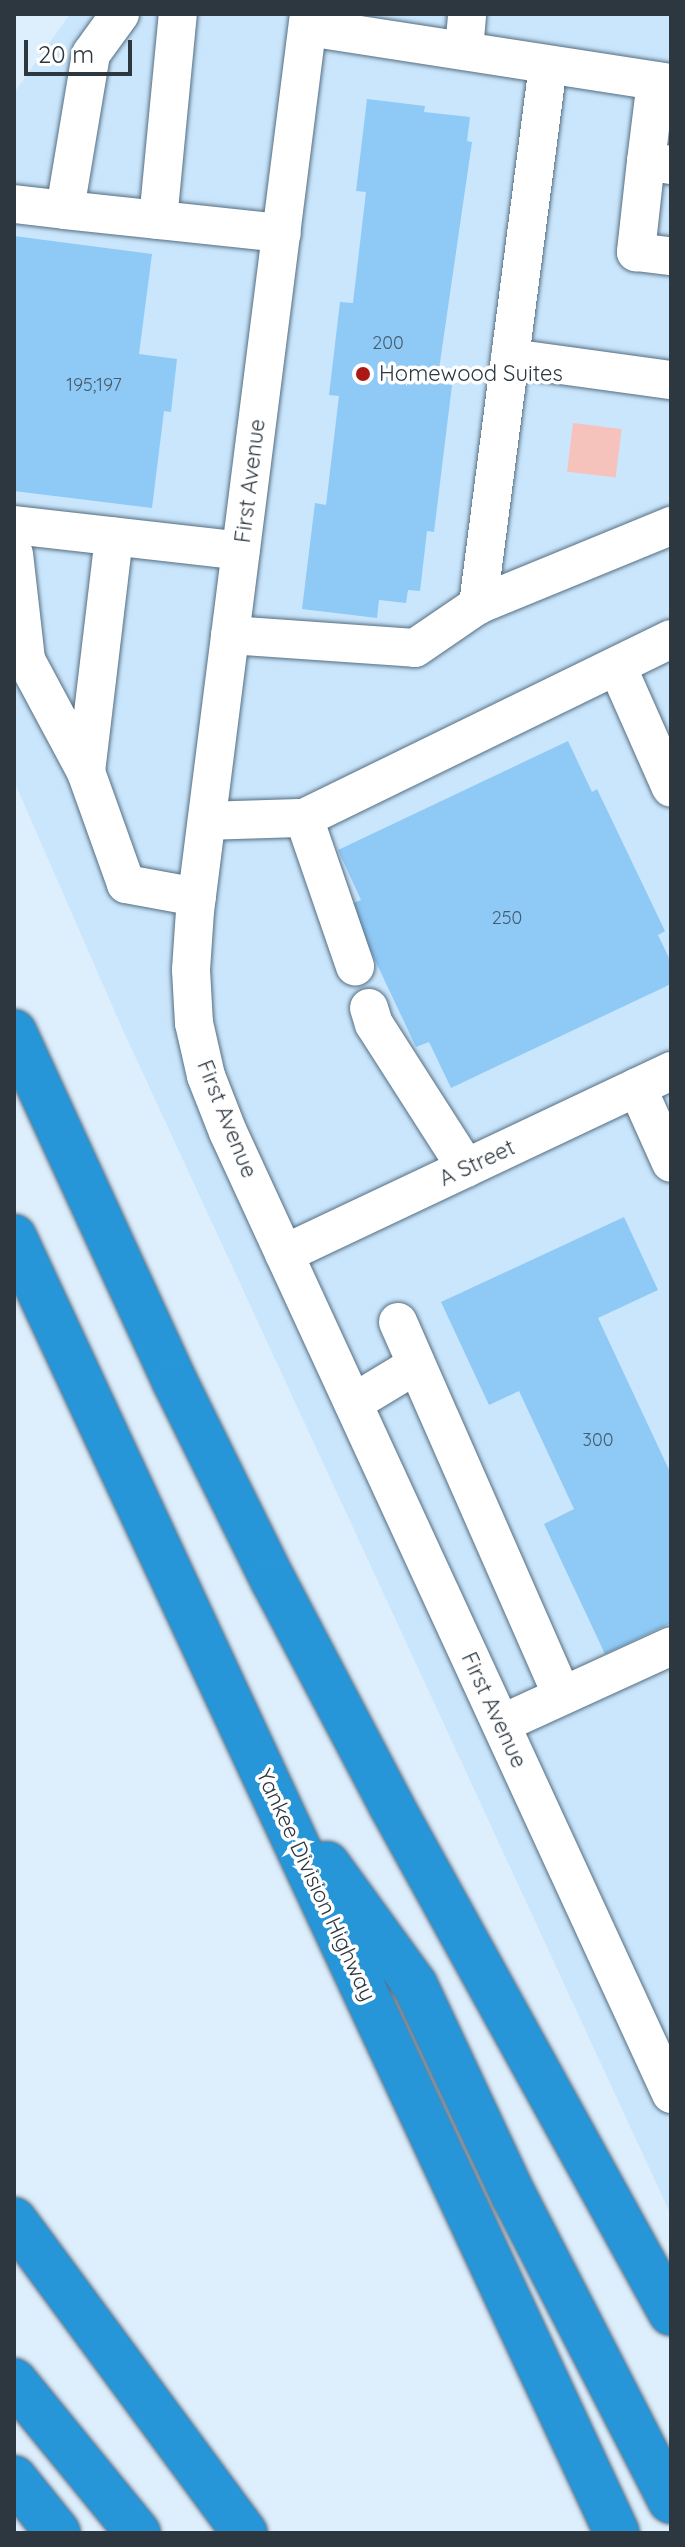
<!DOCTYPE html>
<style>
body{margin:0}
#map{position:relative;width:685px;height:2547px;overflow:hidden;background:#ddeefc;font-family:Quicksand,sans-serif}
div>[style]{position:absolute}
[style*='--x']{left:calc(var(--x)*1px);top:calc(var(--y)*1px);width:calc(var(--w)*1px);rotate:calc(var(--a)*1deg)}
.built>*{inset:0;background:#cae6fc}
.green>*{inset:0;background:#f5c3bb;transform-origin:0 0}
.building>*{inset:0;background:#8fc9f5}
.roads{filter:drop-shadow(0 0 2px #556e82) drop-shadow(0 0 2px #556e82)}
.minor>*{height:38px;margin:-19px;padding:0 19px;transform-origin:19px;border-radius:19px;background:#fff}
.highway>*{height:44px;margin:-22px;padding:0 22px;transform-origin:22px;border-radius:22px;background:#2796d9}
.dots>*{width:22px;height:22px;translate:-50% -50%;box-sizing:border-box;border:4px solid #fff;border-radius:50%}
span{translate:-50% -50%;white-space:nowrap;text-align:center;line-height:1.15;-webkit-text-stroke:7px #fff;paint-order:stroke}
.number-label{font-size:18px;color:#455c6d}
.number-label span{-webkit-text-stroke-width:0}
.poi-label{font-size:22px;color:#2c3740}
.left{translate:0 -50%;text-align:left}
.street-label{font-size:22px;color:#2c3740}
.frame{position:absolute;inset:0;border:16px solid #2c3740;pointer-events:none}
.scale{position:absolute;left:24px;top:40px;width:108px;height:36px;box-sizing:border-box;border:4px solid #2c3740;border-top:0;padding-left:10px;font-size:24px;line-height:28px;white-space:nowrap;color:#2c3740;-webkit-text-stroke:6px #fff;paint-order:stroke}
</style>
<div id="map">
<div class="built">
<div style="clip-path:polygon(70px 14px,671px 14px,671px 2215px,122px 1028px,14px 781px,14px 93px)"></div>
</div>
<div class="green">
<div style="left:573px;top:423px;width:49px;height:49px;rotate:7deg"></div>
</div>
<div class="building">
<div style="clip-path:polygon(367px 99px,425px 106px,424px 112px,470px 117px,467px 141px,472px 142px,437px 383px,452px 385px,434px 532px,427px 531px,420px 591px,408px 590px,406px 603px,379px 600px,377px 618px,302px 609px,315px 503px,326px 505px,339px 396px,329px 395px,340px 302px,353px 303px,366px 192px,356px 191px)"></div>
<div style="clip-path:polygon(14px 236px,152px 254px,139px 354px,177px 359px,171px 412px,164px 411px,152px 508px,14px 491px)"></div>
<div style="clip-path:polygon(568px 741px,592px 792px,597px 789px,665px 931px,658px 935px,671px 962px,671px 984px,451px 1088px,429px 1042px,416px 1047px,349px 905px,361px 900px,338px 850px)"></div>
<div style="clip-path:polygon(624px 1217px,658px 1290px,598px 1318px,671px 1474px,671px 1623px,605px 1654px,544px 1524px,574px 1509px,519px 1391px,489px 1405px,441px 1302px)"></div>
</div>
<div class="roads">
<div class="minor">
<div style="--x:120;--y:14;--w:49;--a:125.9"></div>
<div style="--x:91;--y:54;--w:158;--a:99.5"></div>
<div style="--x:65;--y:210;--w:218;--a:6.1"></div>
<div style="--x:309;--y:14;--w:904;--a:97.24"></div>
<div style="--x:195;--y:911;--w:59;--a:93.9"></div>
<div style="--x:191;--y:970;--w:53;--a:86.8"></div>
<div style="--x:194;--y:1023;--w:54;--a:77.2"></div>
<div style="--x:206;--y:1076;--w:60;--a:68.6"></div>
<div style="--x:228;--y:1132;--w:1059;--a:65.27"></div>
<div style="--x:308;--y:27;--w:367;--a:8.8"></div>
<div style="--x:464;--y:50;--w:36;--a:-85"></div>
<div style="--x:548;--y:65;--w:545;--a:97.39"></div>
<div style="--x:478;--y:605;--w:209;--a:-22.3"></div>
<div style="--x:656;--y:81;--w:81;--a:97.1"></div>
<div style="--x:646;--y:161;--w:25;--a:9"></div>
<div style="--x:646;--y:161;--w:92;--a:96.3"></div>
<div style="--x:636;--y:252;--w:35;--a:7"></div>
<div style="--x:14;--y:204;--w:51;--a:6.7"></div>
<div style="--x:158;--y:220;--w:207;--a:-84.5"></div>
<div style="--x:510;--y:358;--w:162;--a:7.8"></div>
<div style="--x:14;--y:525;--w:228;--a:6.5"></div>
<div style="--x:14;--y:554;--w:107;--a:83.5"></div>
<div style="--x:26;--y:660;--w:127;--a:61.8"></div>
<div style="--x:86;--y:772;--w:119;--a:70.3"></div>
<div style="--x:126;--y:884;--w:72;--a:10.4"></div>
<div style="--x:230;--y:635;--w:185;--a:4"></div>
<div style="--x:415;--y:648;--w:76;--a:-34.3"></div>
<div style="--x:617;--y:666;--w:133;--a:66.1"></div>
<div style="--x:86;--y:772;--w:237;--a:-83.2"></div>
<div style="--x:304;--y:818;--w:157;--a:71"></div>
<div style="--x:207;--y:821;--w:97;--a:-1.8"></div>
<div style="--x:304;--y:818;--w:408;--a:-26"></div>
<div style="--x:369;--y:1008;--w:17;--a:73"></div>
<div style="--x:374;--y:1024;--w:171;--a:57.4"></div>
<div style="--x:637;--y:1087;--w:83;--a:65.9"></div>
<div style="--x:284;--y:1254;--w:428;--a:-25.3"></div>
<div style="--x:398;--y:1322;--w:408;--a:66.3"></div>
<div style="--x:353;--y:1403;--w:74;--a:-31.1"></div>
<div style="--x:501;--y:1724;--w:187;--a:-24.6"></div>
</div>
<div class="highway">
<div style="--x:14;--y:1032;--w:385;--a:65.3"></div>
<div style="--x:175;--y:1382;--w:223;--a:63.7"></div>
<div style="--x:274;--y:1582;--w:252;--a:62.3"></div>
<div style="--x:391;--y:1805;--w:580;--a:61.14"></div>
<div style="--x:14;--y:1237;--w:1429;--a:65.05"></div>
<div style="--x:327;--y:1864;--w:150;--a:54"></div>
<div style="--x:415;--y:1985;--w:233;--a:64.9"></div>
<div style="--x:514;--y:2196;--w:343;--a:62.8"></div>
<div style="--x:14;--y:2220;--w:389;--a:53.6"></div>
<div style="--x:14;--y:2381;--w:196;--a:50.8"></div>
<div style="--x:14;--y:2478;--w:70;--a:51.3"></div>
</div>
</div>
<div class="dots">
<div style="left:363px;top:374px;background:#ab1916"></div>
</div>
<div class="number-label">
<span style="left:388px;top:343px">200</span>
<span style="left:94px;top:385px">195;197</span>
<span style="left:507px;top:918px">250</span>
<span style="left:598px;top:1440px">300</span>
</div>
<div class="poi-label">
<span class="left" style="left:379px;top:374px">Homewood Suites</span>
</div>
<div class="street-label">
<span style="left:250px;top:481px;rotate:-83deg">First Avenue</span>
<span style="left:227px;top:1119px;rotate:68deg">First Avenue</span>
<span style="left:477px;top:1163px;rotate:-25deg">A Street</span>
<span style="left:494px;top:1710px;rotate:65deg">First Avenue</span>
<span style="left:316px;top:1885px;rotate:65deg">Yankee Division Highway</span>
</div>
<div class="frame"></div>
<div class="scale">20 m</div>
</div>
